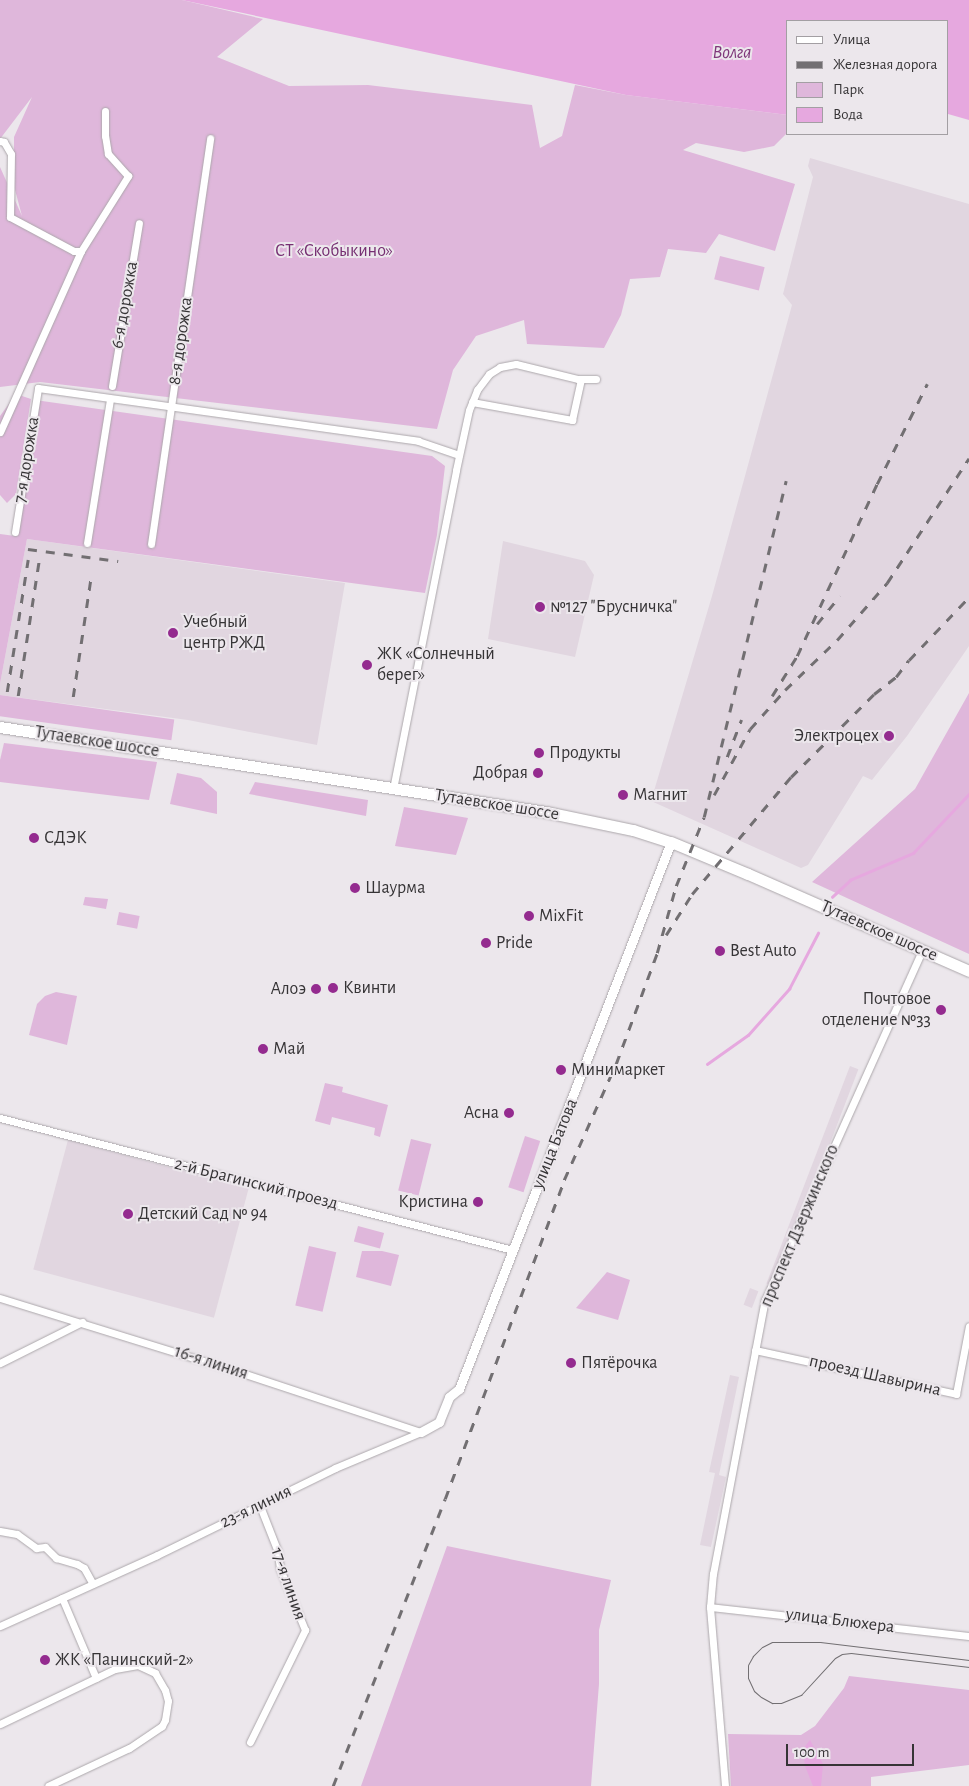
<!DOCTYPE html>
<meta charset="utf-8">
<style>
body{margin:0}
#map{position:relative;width:969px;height:1786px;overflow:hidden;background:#ece7ec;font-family:"Alegreya Sans",sans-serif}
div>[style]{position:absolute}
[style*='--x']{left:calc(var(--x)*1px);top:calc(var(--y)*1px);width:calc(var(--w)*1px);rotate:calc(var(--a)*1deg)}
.built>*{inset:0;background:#e1d6e0;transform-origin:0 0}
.green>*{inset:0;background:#dfb7db;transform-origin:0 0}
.water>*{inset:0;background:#e6a8df}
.stream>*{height:2.5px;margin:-1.25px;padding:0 1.25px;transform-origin:1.25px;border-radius:1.25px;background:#e6a8df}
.roads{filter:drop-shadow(0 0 1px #aca7ab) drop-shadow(0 0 1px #aca7ab)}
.minor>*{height:7px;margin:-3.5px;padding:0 3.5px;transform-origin:3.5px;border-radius:3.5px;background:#fff}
.tertiary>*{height:9px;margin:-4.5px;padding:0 4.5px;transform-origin:4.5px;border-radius:4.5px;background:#fff}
.primary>*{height:11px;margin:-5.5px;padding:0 5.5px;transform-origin:5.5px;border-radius:5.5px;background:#fff}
.tram>*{height:1px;margin:-0.5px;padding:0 0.5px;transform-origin:0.5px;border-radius:0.5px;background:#726f72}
.rail>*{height:2.5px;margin-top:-1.25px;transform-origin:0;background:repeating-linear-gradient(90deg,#726f72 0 9px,transparent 0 18px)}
.dots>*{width:14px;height:14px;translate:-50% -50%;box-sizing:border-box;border:2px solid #ece7ec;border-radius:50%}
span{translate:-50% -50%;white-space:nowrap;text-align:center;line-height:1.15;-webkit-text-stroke:4px #ece7ec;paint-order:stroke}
.park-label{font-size:18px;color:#762f72}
.street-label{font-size:18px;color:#363436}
.poi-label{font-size:18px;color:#363436}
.left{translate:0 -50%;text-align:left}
.right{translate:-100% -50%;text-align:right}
.water-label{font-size:19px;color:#7f377a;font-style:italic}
.legend{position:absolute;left:786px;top:20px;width:162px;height:115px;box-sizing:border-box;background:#ece7ec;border:1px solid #a39fa3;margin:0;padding:6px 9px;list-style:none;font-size:15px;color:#363436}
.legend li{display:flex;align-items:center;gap:10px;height:25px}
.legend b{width:25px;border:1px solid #a39fa3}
.scale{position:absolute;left:786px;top:1744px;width:128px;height:22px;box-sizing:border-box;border:2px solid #363436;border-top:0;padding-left:6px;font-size:15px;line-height:18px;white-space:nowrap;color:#363436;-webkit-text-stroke:4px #ece7ec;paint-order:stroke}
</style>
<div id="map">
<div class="built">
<div style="clip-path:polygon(810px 158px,969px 204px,969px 646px,907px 736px,872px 780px,863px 776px,808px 865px,801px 868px,651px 801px,712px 596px,792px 305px,783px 294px,813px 177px,808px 166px)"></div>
<div style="clip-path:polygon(27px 539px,345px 583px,317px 745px,188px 720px,0 695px,0 684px)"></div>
<div style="clip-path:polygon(503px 541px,585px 561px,594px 575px,575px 657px,488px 639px)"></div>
<div style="left:850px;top:1066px;width:9px;height:233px;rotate:21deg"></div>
<div style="left:68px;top:1140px;width:187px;height:134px;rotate:15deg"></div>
<div style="left:750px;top:1288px;width:9px;height:18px;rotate:21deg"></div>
<div style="clip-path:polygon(730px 1375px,739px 1377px,719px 1475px,726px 1477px,711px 1547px,700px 1545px,715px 1473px,709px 1472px)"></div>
</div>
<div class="green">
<div style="clip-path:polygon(0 0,182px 0,263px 19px,217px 57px,289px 86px,368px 85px,532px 105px,540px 148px,562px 136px,575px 85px,626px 95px,788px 115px,788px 132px,774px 146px,744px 152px,696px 143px,683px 150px,795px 184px,775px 251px,719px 234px,706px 253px,668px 249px,660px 277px,630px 279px,621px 315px,604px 348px,527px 344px,524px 320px,476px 336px,453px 370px,437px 429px,40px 382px,0 387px,0 167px,22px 216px,14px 186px,14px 137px,32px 97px,0 139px)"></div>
<div style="left:720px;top:256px;width:46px;height:24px;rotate:14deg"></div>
<div style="clip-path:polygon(16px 394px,31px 399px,16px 494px,7px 503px,0 495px,0 416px)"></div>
<div style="clip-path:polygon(35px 400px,432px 456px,445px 466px,437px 535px,425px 593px,27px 539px,0 684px,0 534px,15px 536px)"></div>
<div style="clip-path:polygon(969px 693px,969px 954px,812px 882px,915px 789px)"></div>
<div style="left:0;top:695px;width:176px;height:21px;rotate:8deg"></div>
<div style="clip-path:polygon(4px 743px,157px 762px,149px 800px,0 782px,0 760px)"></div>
<div style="clip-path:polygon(177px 773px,201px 778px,217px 792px,217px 814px,170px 804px)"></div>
<div style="clip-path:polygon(255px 782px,368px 800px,366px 816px,249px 794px)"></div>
<div style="clip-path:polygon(404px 807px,468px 818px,456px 855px,395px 846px)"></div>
<div style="clip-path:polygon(85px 897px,108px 899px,106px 909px,83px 905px)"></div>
<div style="left:119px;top:912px;width:21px;height:13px;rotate:11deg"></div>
<div style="clip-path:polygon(56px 992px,77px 996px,67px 1045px,29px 1035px,37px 1004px,45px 996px)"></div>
<div style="clip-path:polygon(325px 1083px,343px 1087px,342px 1092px,388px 1105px,380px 1137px,374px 1135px,375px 1128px,332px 1117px,330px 1125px,315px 1121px)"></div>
<div style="left:525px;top:1136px;width:16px;height:54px;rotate:18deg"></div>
<div style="left:411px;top:1139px;width:21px;height:53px;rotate:14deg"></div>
<div style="left:358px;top:1226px;width:27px;height:16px;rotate:15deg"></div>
<div style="left:309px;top:1246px;width:28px;height:61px;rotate:13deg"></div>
<div style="clip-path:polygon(362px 1251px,382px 1251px,399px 1255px,391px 1286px,356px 1277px)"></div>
<div style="clip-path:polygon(607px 1272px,630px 1280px,618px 1320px,576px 1308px)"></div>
<div style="clip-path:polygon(447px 1546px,611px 1580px,599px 1630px,599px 1684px,591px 1786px,361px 1786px)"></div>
<div style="clip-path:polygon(849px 1676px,969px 1690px,969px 1765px,871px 1777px,871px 1786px,731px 1786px,728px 1734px,801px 1735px,815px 1726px,844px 1688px)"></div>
</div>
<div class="water">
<div style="clip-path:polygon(182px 0,969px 0,969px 120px,948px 114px,948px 21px,788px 21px,788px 115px,626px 95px)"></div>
<div style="clip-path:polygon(810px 1740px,823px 1764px,821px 1786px,813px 1786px,805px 1766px,803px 1749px)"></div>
</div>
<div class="stream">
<div style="--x:832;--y:897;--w:25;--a:-43"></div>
<div style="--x:850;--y:880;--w:69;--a:-23.2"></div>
<div style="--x:913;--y:853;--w:81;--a:-46.5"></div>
<div style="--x:707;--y:1064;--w:50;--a:-35.3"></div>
<div style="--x:748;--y:1035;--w:62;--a:-48.3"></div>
<div style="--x:789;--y:989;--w:63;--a:-62.6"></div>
</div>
<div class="roads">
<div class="minor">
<div style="--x:0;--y:141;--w:4;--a:14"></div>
<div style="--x:4;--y:142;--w:14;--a:60"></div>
<div style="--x:11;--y:154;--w:63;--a:90.9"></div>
<div style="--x:10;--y:217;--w:72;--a:28"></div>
<div style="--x:74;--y:251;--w:7;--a:0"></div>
<div style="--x:112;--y:386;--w:165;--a:-80.6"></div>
<div style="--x:472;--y:402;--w:102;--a:10.2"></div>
<div style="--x:572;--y:420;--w:42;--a:-77.6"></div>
<div style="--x:0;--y:432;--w:198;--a:-65.9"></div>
<div style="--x:81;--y:251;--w:89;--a:-57.9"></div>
<div style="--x:128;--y:176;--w:30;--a:-132"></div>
<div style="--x:108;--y:154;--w:18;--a:-99"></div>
<div style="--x:105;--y:136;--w:25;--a:-90"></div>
<div style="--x:15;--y:532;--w:146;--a:-80.9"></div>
<div style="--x:38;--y:388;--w:384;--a:7.9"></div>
<div style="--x:418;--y:441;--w:43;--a:18.9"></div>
<div style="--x:87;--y:543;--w:146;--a:-80.9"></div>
<div style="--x:151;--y:544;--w:410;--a:-81.7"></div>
<div style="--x:393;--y:789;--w:325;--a:-78.8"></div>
<div style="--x:456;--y:470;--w:61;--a:-77.8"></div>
<div style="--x:469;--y:410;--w:22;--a:-68"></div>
<div style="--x:477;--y:390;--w:20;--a:-53"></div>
<div style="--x:489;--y:374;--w:13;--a:-32"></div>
<div style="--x:500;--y:367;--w:16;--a:-11"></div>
<div style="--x:516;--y:364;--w:64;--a:13.6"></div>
<div style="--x:578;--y:379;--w:18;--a:0"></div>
<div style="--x:0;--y:1118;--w:530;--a:14.43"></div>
<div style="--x:0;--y:1298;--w:244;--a:17.2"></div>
<div style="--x:233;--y:1370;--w:198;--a:18.3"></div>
<div style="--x:755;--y:1350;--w:206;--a:12.3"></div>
<div style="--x:956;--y:1394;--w:69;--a:-79.2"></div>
<div style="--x:0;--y:1363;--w:92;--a:-26.6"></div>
<div style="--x:0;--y:1531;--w:17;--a:10"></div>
<div style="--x:17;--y:1534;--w:24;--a:36"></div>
<div style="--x:36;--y:1548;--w:9;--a:-6"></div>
<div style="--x:45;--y:1547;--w:16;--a:45"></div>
<div style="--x:56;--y:1558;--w:22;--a:16"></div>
<div style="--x:77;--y:1564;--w:8;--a:30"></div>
<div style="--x:84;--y:1568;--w:18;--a:61"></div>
<div style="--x:62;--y:1598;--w:87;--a:67"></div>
<div style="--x:710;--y:1607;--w:261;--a:6.4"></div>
<div style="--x:0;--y:1626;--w:172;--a:-24.3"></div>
<div style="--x:157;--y:1555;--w:198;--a:-26"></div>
<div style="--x:335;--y:1468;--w:93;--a:-22.7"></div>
<div style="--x:0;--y:1724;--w:127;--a:-25.6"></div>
<div style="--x:115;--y:1669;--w:23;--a:-10"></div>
<div style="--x:138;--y:1665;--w:19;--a:25"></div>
<div style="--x:155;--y:1673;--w:20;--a:60"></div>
<div style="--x:165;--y:1690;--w:11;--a:75"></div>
<div style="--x:168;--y:1701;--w:19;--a:99"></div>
<div style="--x:165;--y:1720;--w:7;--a:117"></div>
<div style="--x:162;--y:1726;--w:40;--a:146"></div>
<div style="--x:129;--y:1748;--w:89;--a:154.9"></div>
<div style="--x:250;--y:1742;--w:125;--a:-63.8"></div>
<div style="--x:305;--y:1630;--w:66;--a:-112.3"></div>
<div style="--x:280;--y:1569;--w:17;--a:-97"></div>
<div style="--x:278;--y:1552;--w:49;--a:-111.4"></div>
<div style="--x:725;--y:1786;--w:180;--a:-94.8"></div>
<div style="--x:710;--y:1607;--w:33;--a:-85"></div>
<div style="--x:713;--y:1574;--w:279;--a:-79.3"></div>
<div style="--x:765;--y:1300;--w:384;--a:-65.8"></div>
</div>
<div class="tertiary">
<div style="--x:421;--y:1432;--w:21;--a:-29"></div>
<div style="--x:439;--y:1422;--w:27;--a:-68"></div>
<div style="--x:449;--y:1397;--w:13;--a:-39"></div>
<div style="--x:459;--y:1389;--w:587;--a:-68.82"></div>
</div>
<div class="primary">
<div style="--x:0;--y:727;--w:553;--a:8.85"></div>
<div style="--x:546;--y:812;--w:89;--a:11.7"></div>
<div style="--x:633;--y:830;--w:40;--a:18"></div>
<div style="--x:671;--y:842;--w:83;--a:22.6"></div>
<div style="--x:748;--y:874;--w:241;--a:23.7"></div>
</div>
</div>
<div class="tram">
<div style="--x:969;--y:1660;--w:150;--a:-173.1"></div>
<div style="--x:820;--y:1642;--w:48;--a:180"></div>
<div style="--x:772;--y:1642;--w:11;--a:153"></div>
<div style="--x:762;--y:1647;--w:13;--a:135"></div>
<div style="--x:753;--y:1656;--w:10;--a:119"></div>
<div style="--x:748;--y:1665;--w:13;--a:90"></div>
<div style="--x:748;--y:1678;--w:14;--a:65"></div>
<div style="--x:754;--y:1691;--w:9;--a:41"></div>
<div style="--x:761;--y:1697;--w:13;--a:29"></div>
<div style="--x:772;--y:1703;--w:9;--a:0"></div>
<div style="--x:781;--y:1703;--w:22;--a:-22"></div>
<div style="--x:801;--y:1695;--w:50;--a:-47.4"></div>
<div style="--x:835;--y:1658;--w:8;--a:-30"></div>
<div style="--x:842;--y:1654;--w:9;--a:-6"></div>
<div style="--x:851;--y:1653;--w:119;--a:6.8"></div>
</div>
<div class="rail">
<div style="--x:28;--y:549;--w:91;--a:7.6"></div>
<div style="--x:817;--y:624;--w:36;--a:-51"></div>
<div style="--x:7;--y:692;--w:134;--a:-81"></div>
<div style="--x:18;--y:696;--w:138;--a:-81.2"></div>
<div style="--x:772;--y:696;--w:47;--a:-58"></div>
<div style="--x:797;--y:656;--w:190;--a:-65.1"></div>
<div style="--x:877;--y:484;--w:112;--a:-63.4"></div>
<div style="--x:73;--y:697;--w:122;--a:-81.5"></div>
<div style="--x:727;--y:757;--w:40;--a:-69"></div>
<div style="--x:714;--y:795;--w:75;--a:-61.4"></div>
<div style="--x:750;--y:729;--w:52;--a:-48.1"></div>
<div style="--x:785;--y:690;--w:72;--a:-43.9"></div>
<div style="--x:837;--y:640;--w:76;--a:-48.7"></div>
<div style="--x:887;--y:583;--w:149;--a:-56.7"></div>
<div style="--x:666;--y:935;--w:49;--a:-57.6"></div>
<div style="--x:692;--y:894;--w:153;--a:-49.8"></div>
<div style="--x:791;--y:777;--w:117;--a:-45"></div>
<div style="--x:874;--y:694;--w:28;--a:-38"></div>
<div style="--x:896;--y:677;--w:21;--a:-53"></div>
<div style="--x:909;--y:660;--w:87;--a:-46.4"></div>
<div style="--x:333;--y:1786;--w:308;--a:-68.7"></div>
<div style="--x:445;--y:1499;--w:340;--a:-69.5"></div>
<div style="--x:564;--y:1180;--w:127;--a:-65.9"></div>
<div style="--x:616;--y:1064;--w:118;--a:-69.7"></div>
<div style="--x:657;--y:953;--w:70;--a:-74.2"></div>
<div style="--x:676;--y:886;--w:74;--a:-67.9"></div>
<div style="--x:704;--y:817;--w:346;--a:-76.3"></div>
</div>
<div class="dots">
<div style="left:540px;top:607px;background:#942b8f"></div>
<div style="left:173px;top:633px;background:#942b8f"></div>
<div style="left:367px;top:665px;background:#942b8f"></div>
<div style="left:889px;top:736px;background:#942b8f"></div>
<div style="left:539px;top:753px;background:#942b8f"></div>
<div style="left:538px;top:773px;background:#942b8f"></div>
<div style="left:623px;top:795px;background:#942b8f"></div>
<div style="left:34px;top:838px;background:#942b8f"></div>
<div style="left:355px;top:888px;background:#942b8f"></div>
<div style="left:529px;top:916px;background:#942b8f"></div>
<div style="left:486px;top:943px;background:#942b8f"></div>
<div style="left:720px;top:951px;background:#942b8f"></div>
<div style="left:333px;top:988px;background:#942b8f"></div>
<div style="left:316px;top:989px;background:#942b8f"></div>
<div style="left:941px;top:1010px;background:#942b8f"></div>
<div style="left:263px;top:1049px;background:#942b8f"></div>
<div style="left:561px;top:1070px;background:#942b8f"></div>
<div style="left:509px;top:1113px;background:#942b8f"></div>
<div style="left:478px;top:1202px;background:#942b8f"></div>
<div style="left:128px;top:1214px;background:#942b8f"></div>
<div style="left:571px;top:1363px;background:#942b8f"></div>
<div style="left:45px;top:1660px;background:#942b8f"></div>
</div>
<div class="park-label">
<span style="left:334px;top:251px">СТ «Скобыкино»</span>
</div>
<div class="street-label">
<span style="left:125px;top:305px;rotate:-80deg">6-я дорожка</span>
<span style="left:181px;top:341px;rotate:-82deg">8-я дорожка</span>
<span style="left:27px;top:460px;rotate:-81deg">7-я дорожка</span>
<span style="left:97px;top:742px;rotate:9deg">Тутаевское шоссе</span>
<span style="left:497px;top:805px;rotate:9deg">Тутаевское шоссе</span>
<span style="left:879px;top:931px;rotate:24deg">Тутаевское шоссе</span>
<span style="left:555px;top:1144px;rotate:-68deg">улица Батова</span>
<span style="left:256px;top:1184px;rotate:14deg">2-й Брагинский проезд</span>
<span style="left:800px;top:1226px;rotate:-67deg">проспект Дзержинского</span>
<span style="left:211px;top:1363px;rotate:18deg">16-я линия</span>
<span style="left:875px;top:1376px;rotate:13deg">проезд Шавырина</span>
<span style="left:256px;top:1507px;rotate:-26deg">23-я линия</span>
<span style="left:288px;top:1584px;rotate:71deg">17-я линия</span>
<span style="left:840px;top:1621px;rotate:7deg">улица Блюхера</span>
</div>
<div class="poi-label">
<span class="left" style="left:550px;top:607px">№127 "Брусничка"</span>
<span class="left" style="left:183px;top:633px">Учебный<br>центр РЖД</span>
<span class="left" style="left:377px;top:665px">ЖК «Солнечный<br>берег»</span>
<span class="right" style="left:879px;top:736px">Электроцех</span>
<span class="left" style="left:549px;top:753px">Продукты</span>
<span class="right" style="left:528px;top:773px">Добрая</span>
<span class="left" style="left:633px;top:795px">Магнит</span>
<span class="left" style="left:44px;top:838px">СДЭК</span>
<span class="left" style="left:365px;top:888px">Шаурма</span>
<span class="left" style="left:539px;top:916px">MixFit</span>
<span class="left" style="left:496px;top:943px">Pride</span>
<span class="left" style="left:730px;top:951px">Best Auto</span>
<span class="left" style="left:343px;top:988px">Квинти</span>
<span class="right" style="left:306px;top:989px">Алоэ</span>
<span class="right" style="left:931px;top:1010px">Почтовое<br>отделение №33</span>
<span class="left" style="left:273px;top:1049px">Май</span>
<span class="left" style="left:571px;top:1070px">Минимаркет</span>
<span class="right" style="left:499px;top:1113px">Асна</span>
<span class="right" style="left:468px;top:1202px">Кристина</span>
<span class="left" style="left:138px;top:1214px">Детский Сад № 94</span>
<span class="left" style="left:581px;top:1363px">Пятёрочка</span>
<span class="left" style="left:55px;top:1660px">ЖК «Панинский-2»</span>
</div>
<div class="water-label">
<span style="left:732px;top:53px">Волга</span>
</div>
<ul class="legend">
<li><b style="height:6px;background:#fff"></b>Улица</li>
<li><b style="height:6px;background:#726f72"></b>Железная дорога</li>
<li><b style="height:14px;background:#dfb7db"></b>Парк</li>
<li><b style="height:14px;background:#e6a8df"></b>Вода</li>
</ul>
<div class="scale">100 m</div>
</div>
